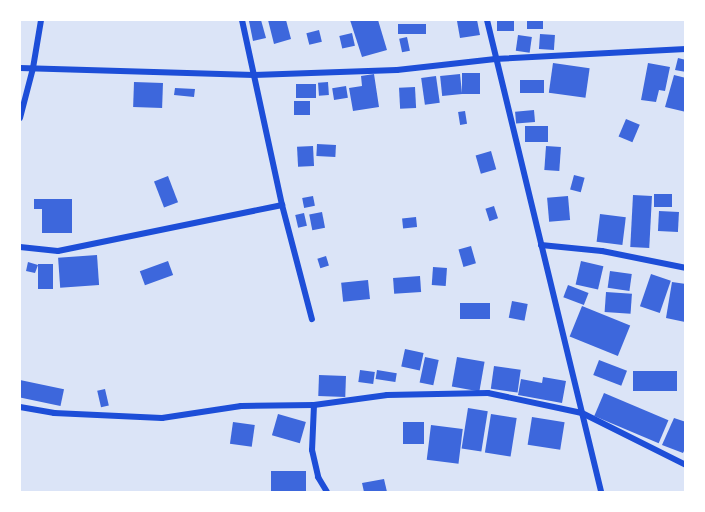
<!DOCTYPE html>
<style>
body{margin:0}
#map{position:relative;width:705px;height:512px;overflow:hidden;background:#f2f2f2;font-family:"Public Sans",sans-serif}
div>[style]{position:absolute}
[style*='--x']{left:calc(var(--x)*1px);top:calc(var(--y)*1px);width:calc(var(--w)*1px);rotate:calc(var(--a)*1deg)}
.green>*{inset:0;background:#dbe4f7;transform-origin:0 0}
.building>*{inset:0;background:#3d67dc;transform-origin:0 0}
.minor>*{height:6px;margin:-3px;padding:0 3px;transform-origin:3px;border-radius:3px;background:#1d4ed8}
span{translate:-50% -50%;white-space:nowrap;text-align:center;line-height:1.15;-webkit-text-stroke:4.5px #fff;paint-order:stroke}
.frame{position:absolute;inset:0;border:21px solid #fff;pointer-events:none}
</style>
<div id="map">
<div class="green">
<div style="left:20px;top:20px;width:665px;height:472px"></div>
</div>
<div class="building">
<div style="clip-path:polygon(261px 20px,266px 38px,253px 41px,249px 21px)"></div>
<div style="clip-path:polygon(268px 20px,286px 20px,291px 39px,274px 44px)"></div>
<div style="clip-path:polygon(350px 20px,378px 20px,387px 50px,362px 57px)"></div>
<div style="clip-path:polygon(477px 20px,480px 35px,460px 38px,457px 21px)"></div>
<div style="left:497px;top:20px;width:17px;height:11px"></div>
<div style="left:527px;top:20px;width:16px;height:9px"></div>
<div style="left:426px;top:24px;width:10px;height:28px;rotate:90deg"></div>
<div style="left:319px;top:30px;width:12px;height:13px;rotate:76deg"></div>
<div style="left:352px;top:33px;width:13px;height:13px;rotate:77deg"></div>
<div style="left:540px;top:34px;width:15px;height:15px;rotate:4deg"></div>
<div style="left:518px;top:35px;width:14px;height:16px;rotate:8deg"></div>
<div style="left:407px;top:37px;width:14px;height:8px;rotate:78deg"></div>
<div style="clip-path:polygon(678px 58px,686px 60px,686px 72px,675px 70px)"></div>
<div style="left:553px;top:63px;width:37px;height:30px;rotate:8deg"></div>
<div style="clip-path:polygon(648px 63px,670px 67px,665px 91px,659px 90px,656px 102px,641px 100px)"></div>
<div style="left:480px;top:73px;width:21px;height:18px;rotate:90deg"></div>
<div style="clip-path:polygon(374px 74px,379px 107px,353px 111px,349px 88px,362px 86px,361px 76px)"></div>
<div style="left:460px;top:74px;width:20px;height:20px;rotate:84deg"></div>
<div style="clip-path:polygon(674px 75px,686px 78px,686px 112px,665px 107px)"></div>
<div style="left:436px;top:76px;width:27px;height:15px;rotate:82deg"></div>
<div style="left:544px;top:80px;width:13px;height:24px;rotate:90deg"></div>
<div style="left:134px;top:82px;width:29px;height:25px;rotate:2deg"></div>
<div style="left:328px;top:82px;width:13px;height:10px;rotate:86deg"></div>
<div style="left:316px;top:84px;width:14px;height:20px;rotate:90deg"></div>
<div style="left:346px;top:86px;width:12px;height:14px;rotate:81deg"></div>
<div style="left:415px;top:87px;width:21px;height:16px;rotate:87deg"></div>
<div style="clip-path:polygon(175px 88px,195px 89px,194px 97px,174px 95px)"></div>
<div style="left:294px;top:101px;width:16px;height:14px"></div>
<div style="left:534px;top:110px;width:12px;height:19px;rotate:85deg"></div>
<div style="left:465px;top:111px;width:13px;height:7px;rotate:81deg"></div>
<div style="left:626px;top:119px;width:15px;height:19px;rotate:23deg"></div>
<div style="left:525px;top:126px;width:23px;height:16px"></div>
<div style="left:317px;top:144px;width:19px;height:12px;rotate:3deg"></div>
<div style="left:313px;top:146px;width:20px;height:16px;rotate:87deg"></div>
<div style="left:546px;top:146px;width:15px;height:24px;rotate:4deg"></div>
<div style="left:491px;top:151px;width:19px;height:16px;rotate:74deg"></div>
<div style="left:574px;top:175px;width:11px;height:15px;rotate:15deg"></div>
<div style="left:168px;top:176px;width:28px;height:15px;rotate:69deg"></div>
<div style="left:654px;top:194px;width:18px;height:13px"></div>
<div style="left:633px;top:195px;width:19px;height:52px;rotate:3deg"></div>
<div style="left:313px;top:196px;width:10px;height:11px;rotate:79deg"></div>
<div style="left:568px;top:196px;width:24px;height:21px;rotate:85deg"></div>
<div style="clip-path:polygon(34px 199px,72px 199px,72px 233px,42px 233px,42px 209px,34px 209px)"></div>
<div style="left:494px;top:206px;width:13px;height:9px;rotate:72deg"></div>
<div style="left:659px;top:211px;width:20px;height:20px;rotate:3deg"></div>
<div style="left:322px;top:212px;width:16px;height:13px;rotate:79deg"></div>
<div style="left:304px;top:213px;width:13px;height:9px;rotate:77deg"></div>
<div style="left:600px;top:214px;width:26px;height:28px;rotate:7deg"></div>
<div style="left:416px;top:217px;width:10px;height:14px;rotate:84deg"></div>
<div style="left:471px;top:246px;width:18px;height:13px;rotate:74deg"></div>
<div style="left:97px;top:255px;width:30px;height:39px;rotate:86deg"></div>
<div style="left:326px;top:256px;width:10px;height:9px;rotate:73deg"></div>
<div style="left:168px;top:261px;width:15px;height:30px;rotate:70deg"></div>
<div style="left:581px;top:261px;width:23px;height:24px;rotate:13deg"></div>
<div style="clip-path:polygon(28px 262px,38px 265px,35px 273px,26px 271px)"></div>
<div style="left:38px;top:264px;width:15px;height:25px"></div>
<div style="left:433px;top:267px;width:14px;height:18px;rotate:4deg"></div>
<div style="left:610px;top:271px;width:22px;height:17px;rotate:8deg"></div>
<div style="left:651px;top:274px;width:21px;height:34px;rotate:19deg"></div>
<div style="left:420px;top:276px;width:16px;height:27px;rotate:86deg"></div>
<div style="left:368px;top:280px;width:19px;height:27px;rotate:84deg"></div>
<div style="clip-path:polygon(672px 282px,686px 284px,685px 322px,666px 318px)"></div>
<div style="left:568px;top:285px;width:22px;height:13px;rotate:21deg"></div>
<div style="left:606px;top:292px;width:26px;height:20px;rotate:4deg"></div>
<div style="left:512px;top:301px;width:16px;height:17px;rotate:11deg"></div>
<div style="left:490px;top:303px;width:16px;height:30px;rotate:90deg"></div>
<div style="left:582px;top:306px;width:52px;height:33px;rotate:22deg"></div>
<div style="left:405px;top:349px;width:19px;height:18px;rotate:12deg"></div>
<div style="left:425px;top:357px;width:14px;height:26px;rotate:12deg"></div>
<div style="left:457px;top:357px;width:28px;height:30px;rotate:10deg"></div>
<div style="left:599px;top:360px;width:30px;height:16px;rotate:21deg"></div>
<div style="left:494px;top:366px;width:27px;height:23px;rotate:8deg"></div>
<div style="left:360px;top:370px;width:15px;height:12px;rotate:8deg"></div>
<div style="left:377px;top:370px;width:20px;height:9px;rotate:9deg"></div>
<div style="left:677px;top:371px;width:20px;height:44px;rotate:90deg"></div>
<div style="left:319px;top:375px;width:27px;height:21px;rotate:2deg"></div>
<div style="clip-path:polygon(543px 377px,566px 381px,562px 403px,518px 395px,521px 379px,542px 383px)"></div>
<div style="left:20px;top:380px;width:45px;height:17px;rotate:12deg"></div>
<div style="left:105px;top:389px;width:17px;height:8px;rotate:77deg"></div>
<div style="left:604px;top:393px;width:70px;height:25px;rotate:23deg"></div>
<div style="left:468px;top:408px;width:20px;height:41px;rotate:9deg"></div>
<div style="left:278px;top:414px;width:29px;height:22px;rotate:16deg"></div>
<div style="left:491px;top:414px;width:26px;height:39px;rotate:9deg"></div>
<div style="left:532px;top:417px;width:33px;height:28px;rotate:9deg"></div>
<div style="clip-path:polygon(674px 418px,686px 422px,686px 447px,683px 453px,662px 445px)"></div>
<div style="left:233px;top:422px;width:22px;height:22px;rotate:8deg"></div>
<div style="left:403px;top:422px;width:21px;height:22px"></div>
<div style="left:431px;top:425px;width:32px;height:35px;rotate:7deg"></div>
<div style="left:271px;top:471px;width:35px;height:20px"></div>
<div style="clip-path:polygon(384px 479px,387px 492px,364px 492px,362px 483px)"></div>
</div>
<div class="minor">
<div style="--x:242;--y:20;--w:189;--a:77.8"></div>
<div style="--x:282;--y:205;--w:118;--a:75.3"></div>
<div style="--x:487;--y:20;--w:486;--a:76.4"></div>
<div style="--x:20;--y:68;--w:234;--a:1.7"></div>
<div style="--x:254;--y:75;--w:143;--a:-2"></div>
<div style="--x:397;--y:70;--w:99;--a:-6.4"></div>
<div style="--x:495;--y:59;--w:191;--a:-3"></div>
<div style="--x:20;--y:118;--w:52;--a:-75.4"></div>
<div style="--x:33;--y:68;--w:49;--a:-80.5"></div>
<div style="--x:541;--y:245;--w:61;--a:5.6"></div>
<div style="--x:602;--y:251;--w:86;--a:11.4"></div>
<div style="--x:20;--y:247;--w:38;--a:6"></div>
<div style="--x:58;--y:251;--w:229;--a:-11.6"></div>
<div style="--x:314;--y:405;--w:45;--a:92.5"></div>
<div style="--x:312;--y:450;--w:28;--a:77"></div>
<div style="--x:318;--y:477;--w:17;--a:59"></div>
<div style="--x:20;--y:407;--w:35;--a:10"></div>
<div style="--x:54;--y:413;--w:108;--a:2.7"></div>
<div style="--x:162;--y:418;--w:80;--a:-8.6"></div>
<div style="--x:241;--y:406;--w:73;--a:-0.8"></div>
<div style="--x:314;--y:405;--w:74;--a:-7.8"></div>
<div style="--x:387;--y:395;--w:101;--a:-1.1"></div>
<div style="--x:488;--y:393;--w:96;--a:12"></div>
<div style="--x:582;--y:413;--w:116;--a:26.6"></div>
</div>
<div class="frame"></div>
</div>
